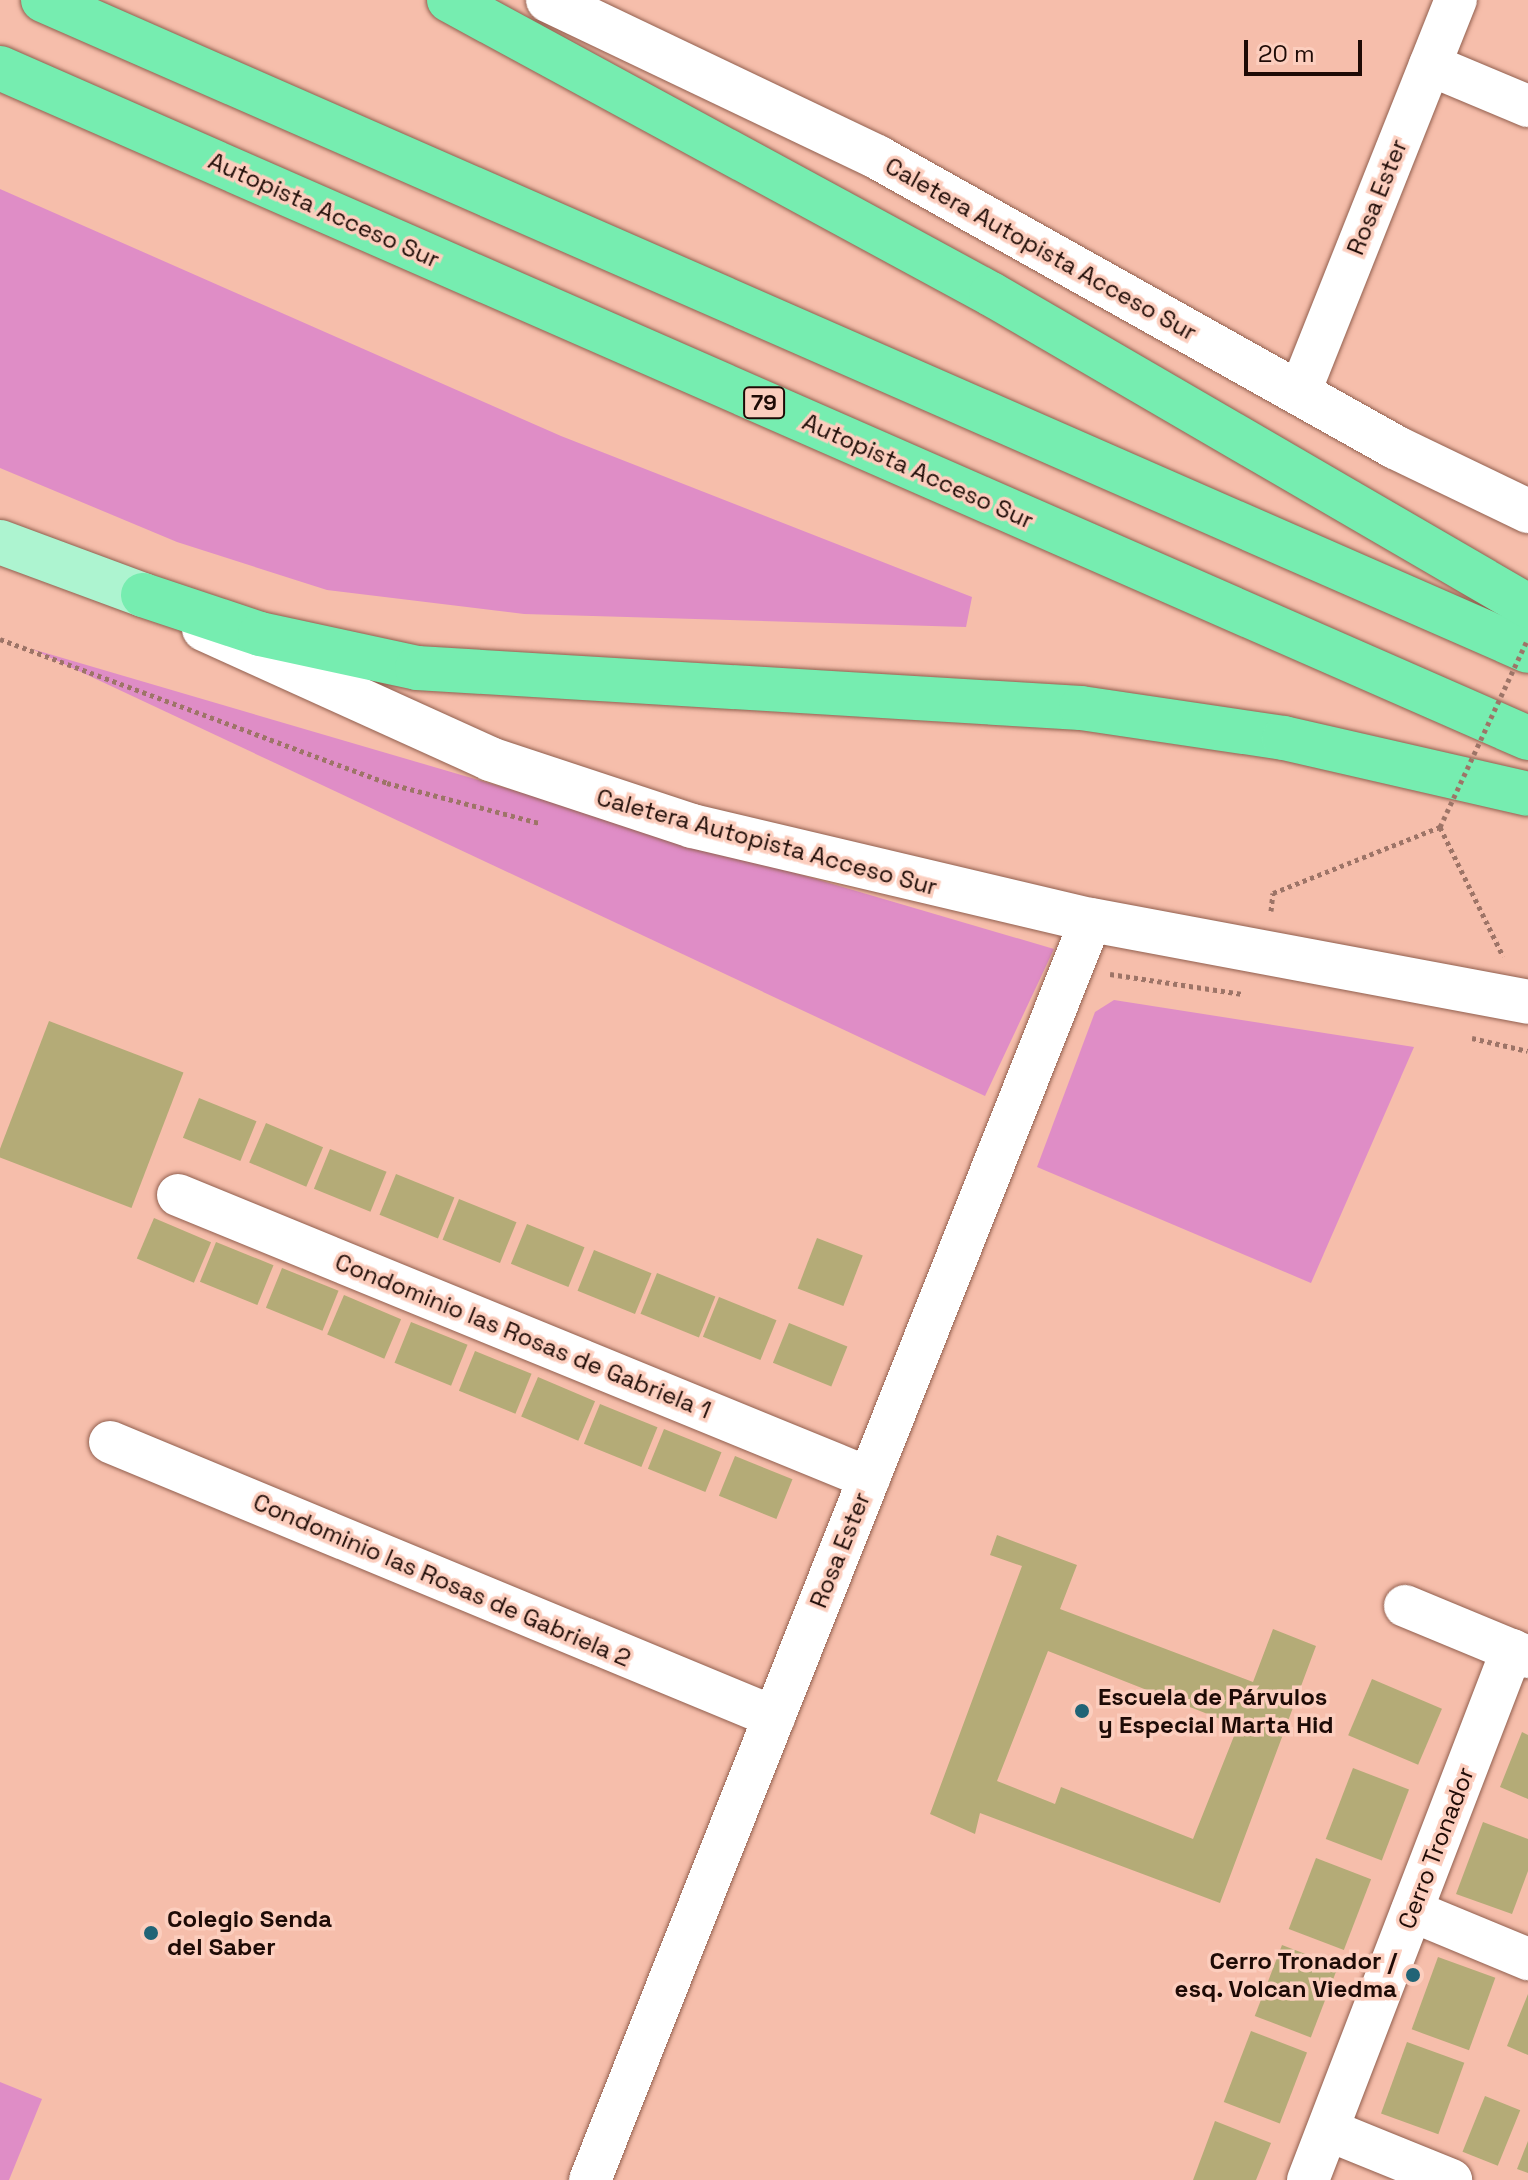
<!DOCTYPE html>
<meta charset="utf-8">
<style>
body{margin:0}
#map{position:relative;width:1528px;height:2180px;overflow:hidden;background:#f6beab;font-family:"Space Grotesk",sans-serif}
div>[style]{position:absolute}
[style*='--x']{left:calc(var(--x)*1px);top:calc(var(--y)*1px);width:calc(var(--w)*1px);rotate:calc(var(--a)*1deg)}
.green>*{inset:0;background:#df8dc6}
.building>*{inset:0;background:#b4ab77;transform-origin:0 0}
.path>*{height:5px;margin-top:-2.5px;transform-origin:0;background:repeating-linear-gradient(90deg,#9d7467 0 4px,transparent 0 8px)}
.roads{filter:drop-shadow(0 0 2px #915f4e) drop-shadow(0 0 2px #915f4e)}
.street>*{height:42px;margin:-21px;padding:0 21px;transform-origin:21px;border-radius:21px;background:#fff}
.secondary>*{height:44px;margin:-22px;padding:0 22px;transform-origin:22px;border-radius:22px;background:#fff}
.primary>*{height:44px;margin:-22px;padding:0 22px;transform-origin:22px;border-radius:22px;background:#adf4d0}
.highway>*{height:44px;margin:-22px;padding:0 22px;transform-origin:22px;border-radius:22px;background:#76edb0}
.path-bridge>*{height:5px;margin-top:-2.5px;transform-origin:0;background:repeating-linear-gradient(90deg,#9d7467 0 4px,transparent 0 8px)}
.dots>*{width:22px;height:22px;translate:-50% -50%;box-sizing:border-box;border:4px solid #fccebe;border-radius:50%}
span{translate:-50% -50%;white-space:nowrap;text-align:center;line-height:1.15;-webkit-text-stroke:7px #fccebe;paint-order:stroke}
.shield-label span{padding:2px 6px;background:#fccebe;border:2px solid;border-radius:6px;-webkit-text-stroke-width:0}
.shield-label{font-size:22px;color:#1e0b06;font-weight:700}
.street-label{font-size:24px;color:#1e0b06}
.poi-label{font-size:24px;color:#1e0b06;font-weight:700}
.left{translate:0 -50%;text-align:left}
.right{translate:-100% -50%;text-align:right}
.scale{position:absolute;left:1244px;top:40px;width:118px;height:36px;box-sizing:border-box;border:4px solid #1e0b06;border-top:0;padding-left:10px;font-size:24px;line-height:28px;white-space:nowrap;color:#1e0b06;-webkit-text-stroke:6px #fccebe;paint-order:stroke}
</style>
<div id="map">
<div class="green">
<div style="clip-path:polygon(0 189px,561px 436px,972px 597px,966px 627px,524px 614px,327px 590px,177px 542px,0 468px)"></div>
<div style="clip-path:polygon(32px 649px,1054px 949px,985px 1096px)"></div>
<div style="clip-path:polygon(1114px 1000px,1414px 1047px,1311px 1283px,1037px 1167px,1095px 1012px)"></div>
<div style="clip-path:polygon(0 2082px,42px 2099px,9px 2180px,0 2180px)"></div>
</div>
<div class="building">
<div style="left:49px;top:1021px;width:144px;height:145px;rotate:21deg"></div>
<div style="left:199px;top:1098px;width:62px;height:43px;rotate:22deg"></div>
<div style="left:266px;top:1123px;width:62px;height:43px;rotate:23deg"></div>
<div style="left:330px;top:1149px;width:61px;height:43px;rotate:22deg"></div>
<div style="left:396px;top:1174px;width:63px;height:44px;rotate:22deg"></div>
<div style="left:459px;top:1199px;width:62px;height:44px;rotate:22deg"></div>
<div style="left:154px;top:1218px;width:62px;height:44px;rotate:23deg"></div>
<div style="left:527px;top:1224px;width:62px;height:43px;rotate:22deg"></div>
<div style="left:817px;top:1238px;width:49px;height:54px;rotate:21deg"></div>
<div style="left:216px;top:1242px;width:62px;height:43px;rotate:22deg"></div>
<div style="left:594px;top:1250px;width:62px;height:44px;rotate:22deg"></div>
<div style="left:282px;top:1268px;width:61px;height:43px;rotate:22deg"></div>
<div style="left:657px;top:1273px;width:63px;height:44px;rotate:22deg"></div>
<div style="left:344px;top:1295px;width:62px;height:43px;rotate:23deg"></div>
<div style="left:719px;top:1297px;width:62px;height:43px;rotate:22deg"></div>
<div style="left:411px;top:1322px;width:61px;height:44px;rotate:22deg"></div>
<div style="left:789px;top:1323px;width:63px;height:43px;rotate:22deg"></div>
<div style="left:475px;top:1351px;width:61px;height:43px;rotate:22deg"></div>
<div style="left:538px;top:1377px;width:62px;height:43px;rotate:23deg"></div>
<div style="left:600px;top:1404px;width:62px;height:43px;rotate:22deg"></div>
<div style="left:664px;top:1429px;width:62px;height:43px;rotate:22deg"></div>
<div style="left:735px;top:1456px;width:62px;height:43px;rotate:22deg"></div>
<div style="clip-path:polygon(evenodd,997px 1535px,1077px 1565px,1060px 1609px,1253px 1682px,1273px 1629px,1316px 1646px,1220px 1903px,980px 1813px,975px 1834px,930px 1814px,1022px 1566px,990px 1555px,997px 1535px,1048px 1651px,1238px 1726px,1193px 1839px,1061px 1787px,1055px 1804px,997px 1781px,1048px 1651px)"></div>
<div style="left:1372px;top:1679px;width:76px;height:61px;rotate:23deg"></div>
<div style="clip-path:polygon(1522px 1732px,1528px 1735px,1528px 1799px,1500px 1787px)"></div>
<div style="left:1353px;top:1768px;width:60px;height:76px;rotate:21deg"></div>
<div style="clip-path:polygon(1483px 1822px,1528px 1839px,1528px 1871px,1512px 1914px,1456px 1894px)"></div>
<div style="left:1316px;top:1858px;width:59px;height:76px;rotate:21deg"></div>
<div style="left:1282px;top:1945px;width:60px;height:76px;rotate:21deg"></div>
<div style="left:1438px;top:1957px;width:61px;height:77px;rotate:20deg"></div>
<div style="clip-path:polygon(1528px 1994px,1528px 2055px,1507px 2046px)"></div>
<div style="left:1251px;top:2031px;width:60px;height:76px;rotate:21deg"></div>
<div style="left:1407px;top:2042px;width:61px;height:76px;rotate:20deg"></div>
<div style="left:1485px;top:2096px;width:38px;height:60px;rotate:22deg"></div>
<div style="clip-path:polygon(1215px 2121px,1271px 2143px,1256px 2180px,1193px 2180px)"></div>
<div style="clip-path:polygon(1528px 2141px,1528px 2173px,1517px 2169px)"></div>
</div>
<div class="path">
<div style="--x:0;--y:639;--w:413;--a:20.4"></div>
<div style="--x:387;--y:783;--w:158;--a:14.7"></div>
<div style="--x:1271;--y:911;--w:18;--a:-84"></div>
<div style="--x:1273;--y:893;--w:180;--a:-21.6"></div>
<div style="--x:1440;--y:827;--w:144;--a:64"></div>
<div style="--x:1110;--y:974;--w:134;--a:8.6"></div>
<div style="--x:1472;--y:1038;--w:57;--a:13.1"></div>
</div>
<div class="roads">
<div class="street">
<div style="--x:1430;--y:65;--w:106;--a:22.7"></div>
<div style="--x:1299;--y:394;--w:424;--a:-68.3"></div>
<div style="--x:178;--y:1195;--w:747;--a:22.27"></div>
<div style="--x:110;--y:1442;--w:719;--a:22.5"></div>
<div style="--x:1405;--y:1606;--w:133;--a:22.5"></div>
<div style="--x:1412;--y:1911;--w:126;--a:22.5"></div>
<div style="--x:1328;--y:2130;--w:133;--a:22.1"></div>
<div style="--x:590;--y:2180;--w:1356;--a:-68.32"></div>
<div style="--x:1308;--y:2180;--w:568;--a:-68.95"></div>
</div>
<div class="secondary">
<div style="--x:548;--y:0;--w:365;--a:25.5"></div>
<div style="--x:877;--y:157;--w:594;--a:29.24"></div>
<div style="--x:1395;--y:447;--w:148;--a:25.7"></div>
<div style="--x:204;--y:629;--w:314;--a:24.4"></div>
<div style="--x:490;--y:759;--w:213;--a:18.3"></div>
<div style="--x:692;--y:826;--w:410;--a:13.3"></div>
<div style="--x:1091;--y:920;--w:445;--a:10.6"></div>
</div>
<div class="primary">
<div style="--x:0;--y:542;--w:153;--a:20.3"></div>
</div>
<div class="highway">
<div style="--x:43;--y:0;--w:1621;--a:23.67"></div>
<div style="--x:449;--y:0;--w:617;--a:28.48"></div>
<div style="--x:991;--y:294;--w:621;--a:30.16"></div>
<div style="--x:0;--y:68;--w:1668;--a:23.68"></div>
<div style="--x:143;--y:595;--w:123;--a:18.4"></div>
<div style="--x:260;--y:634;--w:161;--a:12.2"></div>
<div style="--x:417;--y:668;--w:665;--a:3.45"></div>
<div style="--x:1081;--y:708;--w:205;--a:8.4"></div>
<div style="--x:1284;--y:738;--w:250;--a:12.9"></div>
</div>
</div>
<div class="path-bridge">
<div style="--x:1440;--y:827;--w:208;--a:-65"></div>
</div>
<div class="dots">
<div style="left:1082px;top:1711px;background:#216476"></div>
<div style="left:151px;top:1933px;background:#216476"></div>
<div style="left:1413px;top:1975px;background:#216476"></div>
</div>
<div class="shield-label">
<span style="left:764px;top:403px">79</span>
</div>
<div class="street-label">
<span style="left:1377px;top:197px;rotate:-68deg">Rosa Ester</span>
<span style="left:324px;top:210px;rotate:24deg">Autopista Acceso Sur</span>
<span style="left:1041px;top:249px;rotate:29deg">Caletera Autopista Acceso Sur</span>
<span style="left:918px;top:471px;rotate:24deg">Autopista Acceso Sur</span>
<span style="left:767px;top:842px;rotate:15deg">Caletera Autopista Acceso Sur</span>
<span style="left:523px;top:1336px;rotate:22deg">Condominio las Rosas de Gabriela 1</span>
<span style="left:840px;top:1550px;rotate:-68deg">Rosa Ester</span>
<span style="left:442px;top:1580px;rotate:23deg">Condominio las Rosas de Gabriela 2</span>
<span style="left:1436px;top:1848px;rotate:-69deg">Cerro Tronador</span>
</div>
<div class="poi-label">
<span class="left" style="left:1098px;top:1711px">Escuela de Párvulos<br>y Especial Marta Hid</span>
<span class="left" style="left:167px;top:1933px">Colegio Senda<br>del Saber</span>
<span class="right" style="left:1397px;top:1975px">Cerro Tronador /<br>esq. Volcan Viedma</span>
</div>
<div class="scale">20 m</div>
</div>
